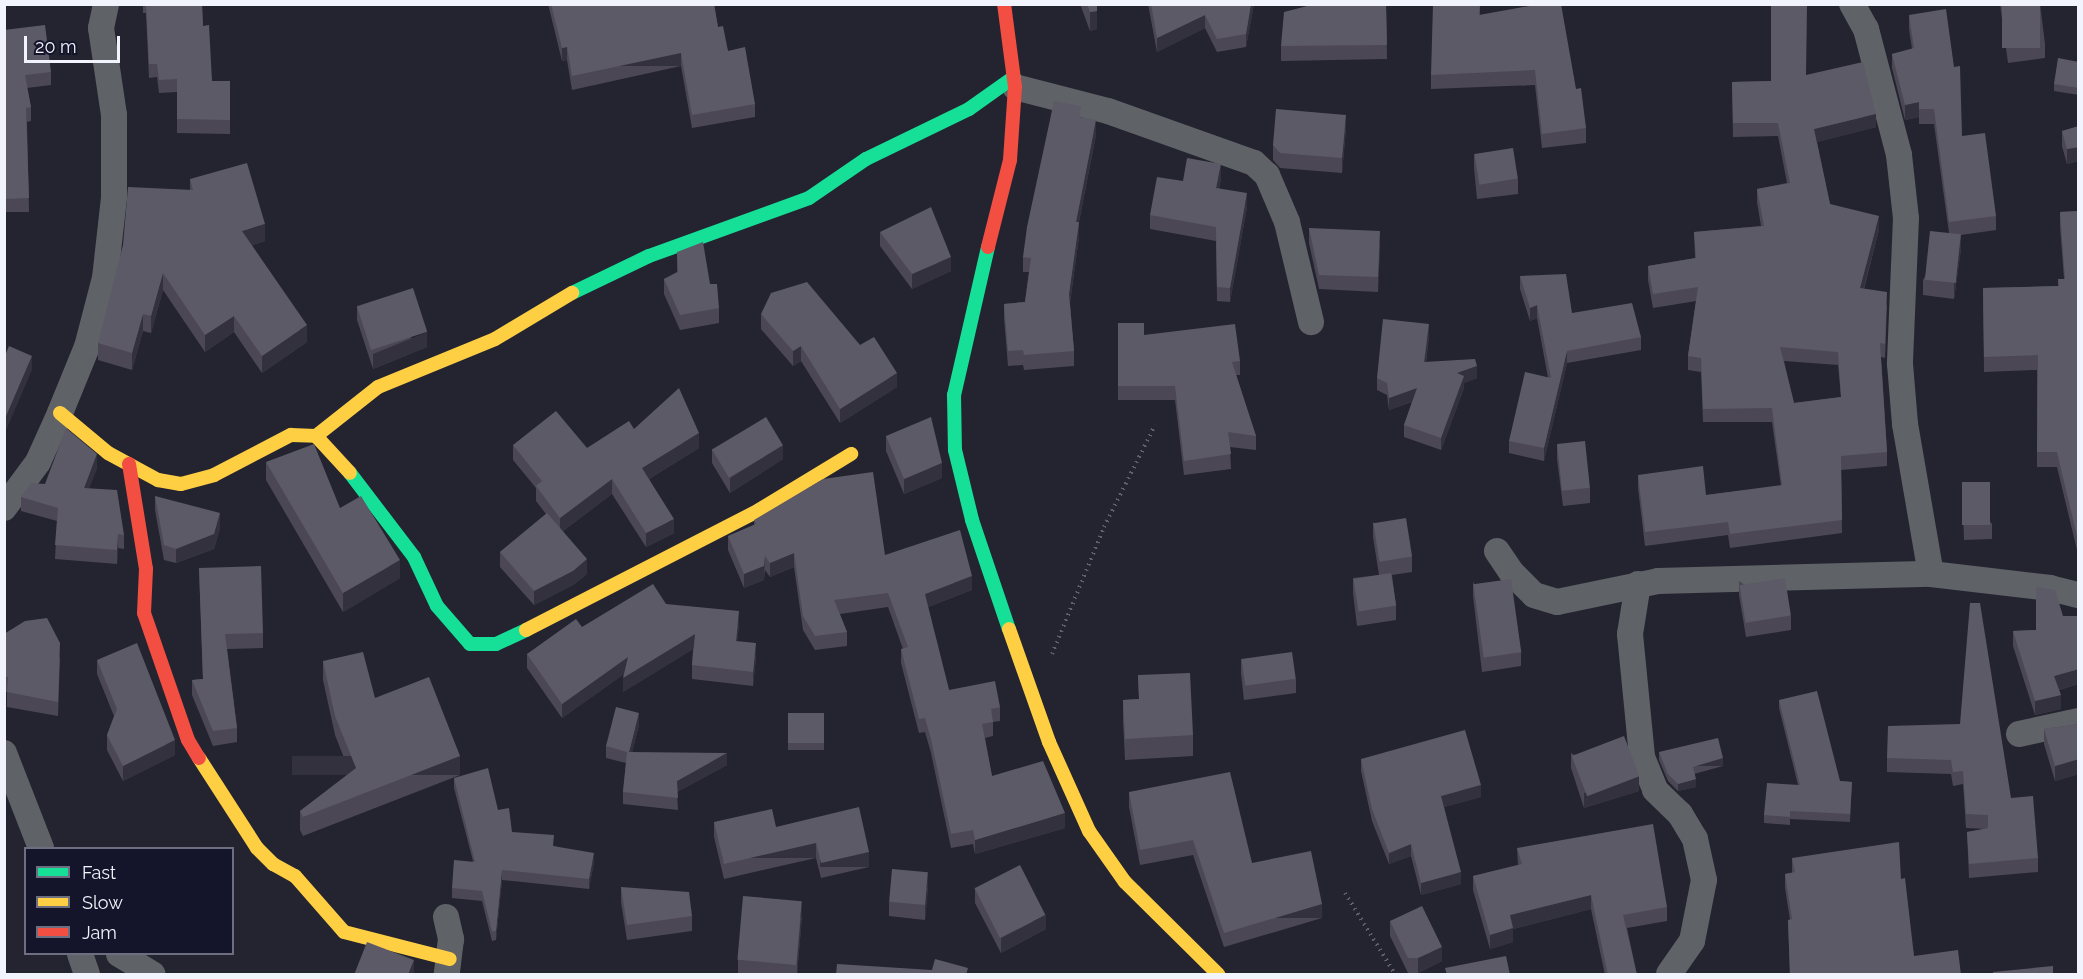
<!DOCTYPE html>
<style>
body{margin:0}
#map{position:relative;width:2083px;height:979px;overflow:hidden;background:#232430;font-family:Raleway,sans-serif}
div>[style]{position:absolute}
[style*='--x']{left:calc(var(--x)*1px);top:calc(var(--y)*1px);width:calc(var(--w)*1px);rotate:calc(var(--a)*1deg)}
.path>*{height:4px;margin-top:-2px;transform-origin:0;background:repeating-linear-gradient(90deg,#606268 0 1.5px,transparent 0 6px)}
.street>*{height:26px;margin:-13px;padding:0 13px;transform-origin:13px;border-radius:13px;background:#5f6266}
.fast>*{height:14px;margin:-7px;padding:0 7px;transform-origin:7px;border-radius:7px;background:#16e098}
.slow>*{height:14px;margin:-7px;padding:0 7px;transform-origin:7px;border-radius:7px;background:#ffcf43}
.jam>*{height:14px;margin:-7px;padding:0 7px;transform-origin:7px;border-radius:7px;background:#f24e42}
.wall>*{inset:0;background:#4c4755;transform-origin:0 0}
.shaded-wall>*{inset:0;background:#34313e;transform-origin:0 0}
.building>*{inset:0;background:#5d5a67;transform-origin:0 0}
span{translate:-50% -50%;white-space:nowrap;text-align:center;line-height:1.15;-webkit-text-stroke:6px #14152b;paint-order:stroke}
.frame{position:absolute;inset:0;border:6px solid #f2f4fd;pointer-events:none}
.legend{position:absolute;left:24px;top:847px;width:210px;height:108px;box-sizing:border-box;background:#14152b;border:2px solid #6d6e7f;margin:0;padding:8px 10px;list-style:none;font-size:18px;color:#f2f4fd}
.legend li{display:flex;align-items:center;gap:12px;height:30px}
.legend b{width:30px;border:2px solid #6d6e7f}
.scale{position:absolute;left:24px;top:36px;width:96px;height:27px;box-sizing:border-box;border:3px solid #f2f4fd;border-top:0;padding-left:8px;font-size:18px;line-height:21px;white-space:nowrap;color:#f2f4fd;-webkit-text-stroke:4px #14152b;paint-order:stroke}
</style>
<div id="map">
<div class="path">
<div style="--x:1052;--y:654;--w:137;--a:-67.7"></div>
<div style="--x:1104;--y:527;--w:114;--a:-63.4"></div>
<div style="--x:1345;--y:893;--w:95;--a:58.3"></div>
</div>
<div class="street">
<div style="--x:1852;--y:4;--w:29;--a:61"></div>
<div style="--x:1866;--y:29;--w:130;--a:75.3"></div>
<div style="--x:1899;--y:155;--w:63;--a:83.7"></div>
<div style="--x:1906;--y:218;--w:146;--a:92.4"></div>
<div style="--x:1900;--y:364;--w:60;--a:85.2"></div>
<div style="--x:1905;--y:424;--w:152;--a:80.2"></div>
<div style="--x:1015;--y:87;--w:96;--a:14.5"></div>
<div style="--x:1108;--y:111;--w:155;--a:19.6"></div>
<div style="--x:1254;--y:163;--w:18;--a:43"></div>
<div style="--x:1267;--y:175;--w:51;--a:66.9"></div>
<div style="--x:1287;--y:222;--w:103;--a:76.5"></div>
<div style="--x:4;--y:508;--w:57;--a:-53.5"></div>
<div style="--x:38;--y:462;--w:54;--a:-65.8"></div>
<div style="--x:60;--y:413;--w:71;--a:-67.8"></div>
<div style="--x:87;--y:347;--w:71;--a:-75.4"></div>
<div style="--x:105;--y:278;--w:81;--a:-83.6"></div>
<div style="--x:114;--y:198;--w:83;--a:-90"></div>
<div style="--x:114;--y:115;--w:88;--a:-98.5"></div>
<div style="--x:101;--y:28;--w:25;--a:-78"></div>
<div style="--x:1497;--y:551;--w:27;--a:56"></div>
<div style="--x:1512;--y:573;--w:31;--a:45"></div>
<div style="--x:1534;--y:595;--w:24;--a:17"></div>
<div style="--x:1557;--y:602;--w:103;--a:-11.7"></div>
<div style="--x:1658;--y:581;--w:273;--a:-1.5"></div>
<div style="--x:1931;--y:574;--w:120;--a:6.7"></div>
<div style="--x:2050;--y:588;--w:29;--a:14"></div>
<div style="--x:1638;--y:584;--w:51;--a:99.1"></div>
<div style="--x:1630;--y:634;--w:124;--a:84.4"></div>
<div style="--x:1642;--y:757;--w:35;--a:68"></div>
<div style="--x:1655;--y:790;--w:35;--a:44"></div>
<div style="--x:1680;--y:814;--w:29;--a:59"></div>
<div style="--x:1695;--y:839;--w:42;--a:77.6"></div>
<div style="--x:1704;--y:880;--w:62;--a:101.1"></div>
<div style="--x:1692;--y:941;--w:40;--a:124.9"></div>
<div style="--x:2019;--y:734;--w:60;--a:-12.4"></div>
<div style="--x:4;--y:753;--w:102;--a:68.7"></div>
<div style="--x:446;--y:917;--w:23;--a:77"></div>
<div style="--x:451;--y:939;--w:35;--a:97"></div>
<div style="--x:80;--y:954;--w:21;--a:71"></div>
<div style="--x:119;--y:954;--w:39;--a:31"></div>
</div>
<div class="fast">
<div style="--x:988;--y:247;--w:152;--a:102.9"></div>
<div style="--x:954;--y:395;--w:55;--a:89"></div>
<div style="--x:955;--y:450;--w:72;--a:76.3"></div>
<div style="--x:972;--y:520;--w:115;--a:71.3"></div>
<div style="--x:572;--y:293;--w:85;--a:-25.7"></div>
<div style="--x:649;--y:256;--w:170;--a:-19.9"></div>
<div style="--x:809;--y:198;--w:69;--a:-34.4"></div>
<div style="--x:866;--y:159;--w:114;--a:-25.9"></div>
<div style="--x:969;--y:109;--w:55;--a:-35.4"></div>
<div style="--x:350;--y:473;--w:106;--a:52.7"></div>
<div style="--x:414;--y:557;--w:54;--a:64.9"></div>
<div style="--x:437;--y:606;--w:50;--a:49"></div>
<div style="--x:470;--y:644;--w:26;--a:0"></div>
<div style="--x:496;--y:644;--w:33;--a:-25"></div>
</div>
<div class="slow">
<div style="--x:60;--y:413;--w:62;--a:39.8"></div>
<div style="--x:108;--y:453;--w:57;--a:28.4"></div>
<div style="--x:158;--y:480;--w:23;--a:10"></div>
<div style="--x:181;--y:484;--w:34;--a:-15"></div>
<div style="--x:214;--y:475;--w:87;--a:-27.5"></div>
<div style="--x:291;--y:435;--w:25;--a:2"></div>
<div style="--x:316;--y:436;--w:50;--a:47.4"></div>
<div style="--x:316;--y:436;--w:79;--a:-38.3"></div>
<div style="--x:378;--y:387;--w:126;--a:-22.3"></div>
<div style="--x:495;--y:339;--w:90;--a:-30.9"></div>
<div style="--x:1009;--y:629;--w:120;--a:70.5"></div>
<div style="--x:1049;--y:742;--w:98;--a:65.8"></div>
<div style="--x:1089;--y:831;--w:62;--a:54.8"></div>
<div style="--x:1125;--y:882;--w:131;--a:44.7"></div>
<div style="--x:526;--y:630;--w:262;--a:-27.2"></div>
<div style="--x:759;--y:510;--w:108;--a:-31.3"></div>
<div style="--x:199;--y:758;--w:107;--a:57.2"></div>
<div style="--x:257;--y:848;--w:23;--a:45"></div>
<div style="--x:273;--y:864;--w:25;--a:29"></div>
<div style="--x:295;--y:876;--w:74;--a:48.8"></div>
<div style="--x:344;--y:932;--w:109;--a:14.3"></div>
</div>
<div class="jam">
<div style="--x:988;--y:247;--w:90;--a:-75.8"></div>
<div style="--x:1010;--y:160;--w:73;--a:-86.1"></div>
<div style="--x:1015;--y:87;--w:84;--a:-97.5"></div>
<div style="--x:129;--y:464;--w:106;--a:80.8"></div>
<div style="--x:146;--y:569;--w:44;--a:92.6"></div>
<div style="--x:144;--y:613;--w:134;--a:70.9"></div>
<div style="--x:188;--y:740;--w:21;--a:59"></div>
</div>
<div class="wall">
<div style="clip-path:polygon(143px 4px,202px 4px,203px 26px,212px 81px,230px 81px,230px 134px,177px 133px,177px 92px,159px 93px,157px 77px,149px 78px,146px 13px,143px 13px)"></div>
<div style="clip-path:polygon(548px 4px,714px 4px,718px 27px,728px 51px,755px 104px,755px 117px,692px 128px,681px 66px,572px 90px,567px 60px,562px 61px)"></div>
<div style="clip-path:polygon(1080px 4px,1097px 4px,1097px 29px,1090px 31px)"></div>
<div style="clip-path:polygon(1148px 4px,1254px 4px,1246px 47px,1217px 52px,1205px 28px,1157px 52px)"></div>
<div style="clip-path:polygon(1386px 4px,1387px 59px,1281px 61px,1281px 46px)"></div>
<div style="clip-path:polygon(1480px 4px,1480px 15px,1576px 89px,1586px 128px,1586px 143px,1542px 148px,1535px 85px,1431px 89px,1431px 75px)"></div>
<div style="clip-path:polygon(2000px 4px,2040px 4px,2045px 44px,2045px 58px,2008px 63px)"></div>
<div style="clip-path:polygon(1909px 15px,1996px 216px,1996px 230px,1961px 235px,1961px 249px,1954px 299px,1923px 295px,1923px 280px,1949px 233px,1934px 124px,1919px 124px,1919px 117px,1905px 120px,1892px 68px,1892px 54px,1912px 49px,1909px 29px)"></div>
<div style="clip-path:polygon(4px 30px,51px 72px,51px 85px,27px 88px,31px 107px,31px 121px,27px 122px,29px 212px,4px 212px)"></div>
<div style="clip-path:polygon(2079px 62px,2079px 95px,2054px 91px,2054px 84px)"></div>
<div style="clip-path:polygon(evenodd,1806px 75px,1876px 127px,1817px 142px,1830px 204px,1879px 230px,1864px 289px,1887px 305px,1885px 358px,1881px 357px,1887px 452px,1887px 466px,1841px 470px,1842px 533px,1730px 548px,1728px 535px,1645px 546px,1638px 488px,1638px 475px,1706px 495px,1781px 486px,1772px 422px,1703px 422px,1701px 372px,1688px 370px,1688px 356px,1696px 301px,1653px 308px,1648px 280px,1648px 266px,1695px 258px,1694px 232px,1761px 226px,1757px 202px,1757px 189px,1787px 183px,1778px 136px,1733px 137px,1732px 82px,1771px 81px,1806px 75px,1784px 361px,1838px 365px,1841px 397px,1794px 403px,1784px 361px)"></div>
<div style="clip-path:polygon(1081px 118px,1096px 135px,1079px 222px,1079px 237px,1070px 303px,1074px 351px,1074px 366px,1024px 370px,1023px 365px,1008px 366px,1004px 318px,1004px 304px,1025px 302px,1029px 272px,1023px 272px,1023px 257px)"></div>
<div style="clip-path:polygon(2079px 126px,2079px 161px,2067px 164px,2062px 146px,2062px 131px)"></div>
<div style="clip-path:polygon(1346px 129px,1342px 173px,1280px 168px,1273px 160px,1273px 145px)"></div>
<div style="clip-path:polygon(1474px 154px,1518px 179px,1518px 194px,1477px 199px,1474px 168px)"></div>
<div style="clip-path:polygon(1221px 178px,1219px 188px,1247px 207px,1230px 302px,1217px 301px,1216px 241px,1150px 229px,1150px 215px,1183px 181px)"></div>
<div style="clip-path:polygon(190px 179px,265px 241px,252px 245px,307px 342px,262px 373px,234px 332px,205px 352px,163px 290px,151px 333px,143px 331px,132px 370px,98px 360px,98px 343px,190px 190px)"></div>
<div style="clip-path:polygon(2079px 211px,2079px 550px,2077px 550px,2057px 467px,2037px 467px,2037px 370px,1984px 372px,1983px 288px,2058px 286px,2058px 279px,2064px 279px,2060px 227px,2060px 212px)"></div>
<div style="clip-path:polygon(1309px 228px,1380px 245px,1378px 292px,1319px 289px,1309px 243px)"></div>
<div style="clip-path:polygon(880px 232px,951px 271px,912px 289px,880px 246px)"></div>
<div style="clip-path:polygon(677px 252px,710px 284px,719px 308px,719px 323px,680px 330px,664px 294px,664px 279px,677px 272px)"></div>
<div style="clip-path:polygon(1520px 276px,1572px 313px,1641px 337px,1641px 350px,1567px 363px,1544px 461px,1509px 453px,1509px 441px,1548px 378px,1537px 318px,1530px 321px,1520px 289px)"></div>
<div style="clip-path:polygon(357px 306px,427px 347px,373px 369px,357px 320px)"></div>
<div style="clip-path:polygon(761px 314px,860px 345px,897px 387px,840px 423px,801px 361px,793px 366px,761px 329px)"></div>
<div style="clip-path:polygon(1118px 323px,1144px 335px,1240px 361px,1240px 375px,1236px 375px,1256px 436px,1256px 450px,1230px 447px,1231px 469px,1184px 475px,1175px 400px,1118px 400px)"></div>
<div style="clip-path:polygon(1429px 336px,1426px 362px,1477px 378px,1464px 383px,1464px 388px,1441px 450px,1404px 437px,1404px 425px,1412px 402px,1389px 410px,1387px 395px,1377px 390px,1377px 378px)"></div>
<div style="clip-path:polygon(634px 429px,699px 448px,649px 479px,674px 533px,646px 547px,612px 494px,563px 531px,587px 574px,573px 585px,534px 605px,500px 567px,500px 552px,546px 514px,536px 501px,536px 488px,513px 460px,513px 445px,587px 448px)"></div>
<div style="clip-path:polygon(886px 436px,942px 478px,904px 494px,886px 451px)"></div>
<div style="clip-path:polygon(1557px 444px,1590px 488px,1590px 503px,1563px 506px,1557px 459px)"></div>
<div style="clip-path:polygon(712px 449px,783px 459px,730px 493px,712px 463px)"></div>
<div style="clip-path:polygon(266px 462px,340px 508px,400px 578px,343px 612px,266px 480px)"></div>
<div style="clip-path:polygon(97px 468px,89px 488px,124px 535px,124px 549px,118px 548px,117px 564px,55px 559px,57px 521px,21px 511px,21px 497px,45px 484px)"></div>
<div style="clip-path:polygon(1962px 482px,1992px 524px,1992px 539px,1964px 540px)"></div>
<div style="clip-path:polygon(155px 496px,220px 528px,214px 549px,176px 563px,164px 560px,155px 510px)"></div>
<div style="clip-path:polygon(754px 520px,885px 555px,972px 590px,928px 607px,949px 690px,1000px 707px,1000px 721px,993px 722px,993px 736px,985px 738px,992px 776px,1065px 828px,975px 854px,973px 844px,951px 848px,931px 753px,925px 732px,919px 733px,901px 663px,901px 649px,903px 649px,888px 607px,840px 614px,847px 632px,847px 646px,815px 650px,803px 630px,794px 567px,770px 577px,765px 570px,764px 580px,744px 588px,728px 550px,728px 536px,754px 525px)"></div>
<div style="clip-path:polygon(1373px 522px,1412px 557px,1412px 572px,1392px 575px,1396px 606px,1396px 620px,1357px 626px,1353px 593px,1353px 578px,1379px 575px,1373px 537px)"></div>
<div style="clip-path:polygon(199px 568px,263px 633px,263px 648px,227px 649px,237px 728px,237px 742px,213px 746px,192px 695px,192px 680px,203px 679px)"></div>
<div style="clip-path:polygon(1739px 581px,1791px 616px,1791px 630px,1746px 637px,1739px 595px)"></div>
<div style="clip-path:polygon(1473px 582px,1521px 652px,1521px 666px,1482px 672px,1473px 596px)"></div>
<div style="clip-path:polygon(666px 604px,739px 625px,737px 641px,756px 657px,753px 686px,692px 679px,692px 665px,693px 649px,623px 692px,624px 674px,562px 718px,527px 668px,527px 654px,582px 627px)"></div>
<div style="clip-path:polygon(2063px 616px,2079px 616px,2079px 684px,2059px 690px,2061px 709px,2035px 715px,2013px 646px,2013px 631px,2036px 630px)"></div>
<div style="clip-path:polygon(4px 634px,60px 658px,58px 716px,7px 707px,7px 692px,4px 691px)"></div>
<div style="clip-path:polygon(1241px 659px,1296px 679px,1296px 693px,1244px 700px,1241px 674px)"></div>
<div style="clip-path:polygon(97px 660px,175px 755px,123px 781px,107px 750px,107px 735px,114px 716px,97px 674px)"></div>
<div style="clip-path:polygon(323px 661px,375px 698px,460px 775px,303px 836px,300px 830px,300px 811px,350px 773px,335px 735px,323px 680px)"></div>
<div style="clip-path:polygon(1138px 675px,1193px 735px,1193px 756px,1125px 760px,1123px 721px,1123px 700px,1139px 699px)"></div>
<div style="clip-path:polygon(1779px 700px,1840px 781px,1852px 782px,1850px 822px,1790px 819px,1790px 825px,1764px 823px,1764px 815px,1798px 785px,1779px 708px)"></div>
<div style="left:788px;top:713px;width:36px;height:37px"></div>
<div style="clip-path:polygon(1960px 724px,2011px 798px,2038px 858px,2038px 872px,1969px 878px,1967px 832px,1986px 829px,1966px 828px,1963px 784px,1953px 786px,1951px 774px,1887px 772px,1887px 758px)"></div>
<div style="clip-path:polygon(2079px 724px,2079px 774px,2055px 781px,2044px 744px,2044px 729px)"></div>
<div style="clip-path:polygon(639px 725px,632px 752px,727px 765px,677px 792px,678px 810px,623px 804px,623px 792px,626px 763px,606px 758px,606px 746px)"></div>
<div style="clip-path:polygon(1659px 752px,1723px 766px,1694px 774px,1696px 787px,1678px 791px,1668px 781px,1659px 760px)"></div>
<div style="clip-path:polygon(1571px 753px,1639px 791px,1584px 808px,1571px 768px)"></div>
<div style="clip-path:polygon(1361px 759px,1481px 797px,1444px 807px,1461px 884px,1421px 895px,1411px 856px,1389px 864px,1372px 821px,1361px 771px)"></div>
<div style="clip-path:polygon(454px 778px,498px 810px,512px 832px,554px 846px,594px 862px,589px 889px,502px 880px,496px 940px,492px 941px,482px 901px,452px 898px,452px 888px,473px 861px,454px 788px)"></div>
<div style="clip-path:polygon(1129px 792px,1252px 863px,1322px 918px,1224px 947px,1193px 855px,1140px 865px,1129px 807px)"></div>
<div style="clip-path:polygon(714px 822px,776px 827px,869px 867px,821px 878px,816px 858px,724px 879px,714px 837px)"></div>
<div style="clip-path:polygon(1517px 848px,1667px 907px,1667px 921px,1627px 928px,1637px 975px,1605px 975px,1591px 909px,1513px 929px,1513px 942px,1490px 949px,1473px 890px,1473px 876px,1518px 865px)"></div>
<div style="clip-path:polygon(1792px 858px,1901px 879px,1914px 956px,1961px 975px,1790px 975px,1788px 920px,1790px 920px,1785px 888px,1785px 874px,1792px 873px)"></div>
<div style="clip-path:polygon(621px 887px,692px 916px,692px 931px,627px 940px,621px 902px)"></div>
<div style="clip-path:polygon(928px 887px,925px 920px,889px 916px,889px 902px)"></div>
<div style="clip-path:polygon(975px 888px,1046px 929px,1001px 953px,975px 903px)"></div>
<div style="clip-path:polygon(802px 916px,797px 975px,738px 974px,738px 960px)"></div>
<div style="clip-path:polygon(1390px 921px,1442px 961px,1418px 973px,1408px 973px,1390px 936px)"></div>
</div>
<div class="shaded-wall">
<div style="clip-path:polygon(1251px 4px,1254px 4px,1246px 47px,1246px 34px)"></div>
<div style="clip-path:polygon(1097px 11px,1097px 29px,1090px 31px,1090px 12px)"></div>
<div style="clip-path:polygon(1205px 15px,1205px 28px,1157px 52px,1157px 38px)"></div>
<div style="clip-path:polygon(567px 47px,567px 60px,562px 61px,562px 48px)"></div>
<div style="left:681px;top:53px;width:13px;height:111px;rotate:90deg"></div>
<div style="clip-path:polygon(1919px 102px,1919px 117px,1905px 120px,1905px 105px)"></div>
<div style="clip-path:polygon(1876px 114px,1876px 127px,1814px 143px,1814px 129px)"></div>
<div style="clip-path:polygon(1346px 115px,1346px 129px,1342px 173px,1342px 158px)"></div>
<div style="clip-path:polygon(1096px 120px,1096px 135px,1076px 236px,1076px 222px)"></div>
<div style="clip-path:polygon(2079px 147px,2079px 161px,2067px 164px,2067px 149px)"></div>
<div style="clip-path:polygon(1221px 164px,1221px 178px,1216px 201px,1216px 188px)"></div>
<div style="clip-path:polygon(1247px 193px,1247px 207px,1230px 302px,1230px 288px)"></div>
<div style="clip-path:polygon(1879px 216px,1879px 230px,1860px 302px,1860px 288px)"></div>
<div style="clip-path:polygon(1079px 222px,1079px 237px,1069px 309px,1069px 294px)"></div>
<div style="clip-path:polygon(265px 224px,265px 241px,242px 248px,242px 231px)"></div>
<div style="clip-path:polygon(1380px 231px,1380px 245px,1378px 292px,1378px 277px)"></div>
<div style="clip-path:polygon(1961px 234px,1961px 249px,1954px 299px,1954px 285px)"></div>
<div style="clip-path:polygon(951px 257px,951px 271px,912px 289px,912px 274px)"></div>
<div style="clip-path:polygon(163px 273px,163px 290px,151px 333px,151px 316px)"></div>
<div style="clip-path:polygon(1537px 305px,1537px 318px,1530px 321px,1530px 308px)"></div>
<div style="clip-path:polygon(143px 314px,143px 331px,132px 370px,132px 353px)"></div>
<div style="clip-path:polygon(234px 316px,234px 332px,205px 352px,205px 335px)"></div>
<div style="clip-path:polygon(1429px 324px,1429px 336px,1424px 374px,1424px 362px)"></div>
<div style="clip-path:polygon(307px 325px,307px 342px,262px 373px,262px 356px)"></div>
<div style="clip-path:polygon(427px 332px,427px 347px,373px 369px,373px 354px)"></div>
<div style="clip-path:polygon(801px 346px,801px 361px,793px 366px,793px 351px)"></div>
<div style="clip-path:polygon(1567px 351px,1567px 363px,1544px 461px,1544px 448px)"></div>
<div style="clip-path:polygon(32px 356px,32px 370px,4px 435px,4px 421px)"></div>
<div style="clip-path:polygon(1477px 366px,1477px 378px,1464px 383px,1464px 388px,1441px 450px,1441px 438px,1457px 373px)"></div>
<div style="clip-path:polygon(897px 373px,897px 387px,840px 423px,840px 409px)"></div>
<div style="clip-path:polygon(1417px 388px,1417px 400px,1389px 410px,1389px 398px)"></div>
<div style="clip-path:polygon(699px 433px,699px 448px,642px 483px,642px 468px)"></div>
<div style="clip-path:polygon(783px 445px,783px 459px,730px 493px,730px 478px)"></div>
<div style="clip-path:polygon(97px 454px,97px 468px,84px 502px,84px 488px)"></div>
<div style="clip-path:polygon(942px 463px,942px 478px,904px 494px,904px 479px)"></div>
<div style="clip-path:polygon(612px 479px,612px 494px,560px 533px,560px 518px)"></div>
<div style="clip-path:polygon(220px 513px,220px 528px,214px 549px,176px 563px,176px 549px)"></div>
<div style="clip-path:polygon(674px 519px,674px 533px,646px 547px,646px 533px)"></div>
<div style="clip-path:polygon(118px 534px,118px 548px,117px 564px,117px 550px)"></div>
<div style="left:2079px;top:535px;width:15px;height:2px;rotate:90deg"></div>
<div style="clip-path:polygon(794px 553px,794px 567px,770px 577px,770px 563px)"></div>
<div style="clip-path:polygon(765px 556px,764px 580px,744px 588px,744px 574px)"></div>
<div style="clip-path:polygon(587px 559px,587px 574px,573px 585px,534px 605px,534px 591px)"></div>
<div style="clip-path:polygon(400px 560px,400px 578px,343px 612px,343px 593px)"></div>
<div style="clip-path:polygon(972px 576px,972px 590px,925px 608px,925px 594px)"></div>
<div style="clip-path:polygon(739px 611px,739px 625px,736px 655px,736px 641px)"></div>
<div style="clip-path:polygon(695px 634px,695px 648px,623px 692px,623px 678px)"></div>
<div style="clip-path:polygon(756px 643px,756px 657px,753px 686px,753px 672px)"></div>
<div style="clip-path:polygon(628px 657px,628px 671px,562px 718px,562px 704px)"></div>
<div style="clip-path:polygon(2079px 669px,2079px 684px,2054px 691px,2054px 676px)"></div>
<div style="clip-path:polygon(2061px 695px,2061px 709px,2035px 715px,2035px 701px)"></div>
<div style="clip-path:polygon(639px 713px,639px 725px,629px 764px,629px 752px)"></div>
<div style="clip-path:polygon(175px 740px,175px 755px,123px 781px,123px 766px)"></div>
<div style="clip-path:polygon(727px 753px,727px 765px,677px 792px,677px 781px)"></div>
<div style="left:460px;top:756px;width:19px;height:168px;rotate:90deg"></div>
<div style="left:1723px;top:758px;width:8px;height:31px;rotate:90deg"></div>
<div style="clip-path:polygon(2079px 759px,2079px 774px,2055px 781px,2055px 766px)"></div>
<div style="clip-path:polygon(1639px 776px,1639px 791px,1584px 808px,1584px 793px)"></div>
<div style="clip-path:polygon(1696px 779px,1696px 787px,1678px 791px,1678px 784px)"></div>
<div style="clip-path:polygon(1481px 785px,1481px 797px,1441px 808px,1441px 796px)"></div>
<div style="clip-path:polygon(1065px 813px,1065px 828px,975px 854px,975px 840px)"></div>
<div style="left:816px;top:843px;width:15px;height:94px;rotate:90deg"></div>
<div style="clip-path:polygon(1411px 844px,1411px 856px,1389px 864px,1389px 853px)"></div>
<div style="left:869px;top:852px;width:15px;height:49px;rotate:90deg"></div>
<div style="clip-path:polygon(594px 853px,594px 862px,589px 889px,589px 879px)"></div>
<div style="clip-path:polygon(502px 870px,502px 880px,496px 940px,496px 931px)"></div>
<div style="clip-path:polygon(928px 872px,928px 887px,925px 920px,925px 905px)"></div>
<div style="clip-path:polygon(1461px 872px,1461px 884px,1421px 895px,1421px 883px)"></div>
<div style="clip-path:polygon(1591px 895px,1591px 909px,1513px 929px,1513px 942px,1490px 949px,1490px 935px,1510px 915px)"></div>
<div style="clip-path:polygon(802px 901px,802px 916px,797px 975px,797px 964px)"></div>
<div style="left:1322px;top:904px;width:14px;height:102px;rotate:90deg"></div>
<div style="clip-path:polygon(1046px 915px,1046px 929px,1001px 953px,1001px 938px)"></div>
<div style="clip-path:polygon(1442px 947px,1442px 961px,1418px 973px,1418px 958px)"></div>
<div style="clip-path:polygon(414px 960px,414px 975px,408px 975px)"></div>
</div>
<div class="building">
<div style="clip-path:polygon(146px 4px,202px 4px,203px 26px,209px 25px,212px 81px,230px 81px,230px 120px,177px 119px,177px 79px,159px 80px,157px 64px,149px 64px)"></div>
<div style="clip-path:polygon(551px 4px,714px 4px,718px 27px,723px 26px,728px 51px,745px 47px,755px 104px,692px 115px,681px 53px,572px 76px,567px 47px,562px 48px)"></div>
<div style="clip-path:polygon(1087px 4px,1097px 4px,1097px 11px,1090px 12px)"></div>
<div style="clip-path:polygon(1151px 4px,1251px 4px,1246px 34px,1217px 39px,1205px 15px,1157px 38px)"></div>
<div style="clip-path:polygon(1315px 4px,1386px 4px,1387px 45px,1281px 46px,1284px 12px)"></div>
<div style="clip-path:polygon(1433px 4px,1480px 4px,1479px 15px,1540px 4px,1561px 4px,1576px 89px,1581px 88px,1586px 128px,1542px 134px,1535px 70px,1431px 75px)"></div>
<div style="left:2002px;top:4px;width:38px;height:44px"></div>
<div style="clip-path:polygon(evenodd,1771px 6px,1807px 6px,1806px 75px,1863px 62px,1876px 114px,1814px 129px,1830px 204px,1879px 216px,1860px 288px,1887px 292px,1885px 344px,1880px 343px,1887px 452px,1841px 456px,1842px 520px,1730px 534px,1728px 522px,1645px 532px,1638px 475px,1703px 466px,1706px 495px,1782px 485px,1772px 408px,1703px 409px,1701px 358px,1688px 356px,1698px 287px,1653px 294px,1648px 266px,1696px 258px,1694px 232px,1764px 226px,1757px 189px,1790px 183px,1778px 123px,1733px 123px,1732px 82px,1771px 81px,1771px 6px,1780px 347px,1838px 352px,1841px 397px,1794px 403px,1780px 347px)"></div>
<div style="clip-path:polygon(1946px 9px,1954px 67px,1960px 66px,1962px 136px,1985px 133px,1996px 216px,1949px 222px,1934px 109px,1919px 109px,1919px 102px,1905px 105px,1892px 54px,1914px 48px,1909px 15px)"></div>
<div style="clip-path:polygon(45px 25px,51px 72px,25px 75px,31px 107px,26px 108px,29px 198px,4px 199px,4px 30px)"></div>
<div style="clip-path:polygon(2058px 58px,2079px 62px,2079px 88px,2054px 84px)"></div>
<div style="clip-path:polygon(1054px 101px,1081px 106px,1079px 117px,1096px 120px,1076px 222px,1079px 222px,1069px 294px,1074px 351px,1024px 355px,1023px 350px,1008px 351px,1004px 304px,1025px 302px,1031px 258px,1023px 257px,1027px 227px)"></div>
<div style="clip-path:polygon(1276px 109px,1346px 115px,1342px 158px,1280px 153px,1273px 145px)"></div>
<div style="clip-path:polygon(2079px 126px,2079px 147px,2067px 149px,2062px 131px)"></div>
<div style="left:1513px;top:148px;width:31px;height:39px;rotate:81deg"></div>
<div style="clip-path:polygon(1187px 158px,1221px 164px,1216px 188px,1247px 193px,1230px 288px,1217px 287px,1216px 227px,1150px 215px,1157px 177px,1183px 181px)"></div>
<div style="clip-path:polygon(247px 163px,265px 224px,242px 231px,307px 325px,262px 356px,234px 316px,205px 335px,163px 273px,151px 316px,143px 314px,132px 353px,98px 343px,123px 245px,128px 187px,193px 190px,190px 179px)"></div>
<div style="clip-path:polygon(931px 207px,951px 257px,912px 274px,880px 232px)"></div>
<div style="clip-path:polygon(2079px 211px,2079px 535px,2077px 536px,2057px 452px,2037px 452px,2038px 355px,1984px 357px,1983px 288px,2059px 286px,2058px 279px,2065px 279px,2060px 212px)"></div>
<div style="clip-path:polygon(1309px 228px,1380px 231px,1378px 277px,1319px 275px)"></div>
<div style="left:1930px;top:231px;width:31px;height:49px;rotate:6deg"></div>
<div style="clip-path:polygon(703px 242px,710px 284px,717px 284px,719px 308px,680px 315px,664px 279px,678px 272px,677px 252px)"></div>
<div style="clip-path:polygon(1566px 274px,1572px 313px,1632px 303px,1641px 337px,1567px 351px,1544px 448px,1509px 441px,1525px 372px,1551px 378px,1537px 305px,1530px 308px,1520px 276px)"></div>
<div style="clip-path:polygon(807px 282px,860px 345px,874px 337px,897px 373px,840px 409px,801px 346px,793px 351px,761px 314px,771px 293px)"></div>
<div style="left:413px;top:288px;width:46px;height:59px;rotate:72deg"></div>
<div style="clip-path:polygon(1383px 319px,1429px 324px,1424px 362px,1475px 359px,1477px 366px,1457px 373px,1464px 376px,1441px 438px,1404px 425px,1417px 388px,1389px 398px,1387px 383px,1377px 378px)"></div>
<div style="clip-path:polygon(1118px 323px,1144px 323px,1144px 335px,1235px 324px,1240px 361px,1232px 362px,1256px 436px,1228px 432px,1231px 454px,1184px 461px,1175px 386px,1118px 386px)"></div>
<div style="clip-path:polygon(9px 346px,32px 356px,4px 421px,4px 358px)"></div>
<div style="clip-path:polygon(679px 388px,699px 433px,642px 468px,674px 519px,646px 533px,612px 479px,560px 518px,536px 486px,542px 481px,513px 445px,556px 411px,587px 448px,629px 421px,634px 429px)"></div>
<div style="left:766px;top:417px;width:33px;height:63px;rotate:59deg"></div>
<div style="clip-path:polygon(931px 417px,942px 463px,904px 479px,886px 436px)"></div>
<div style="clip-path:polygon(66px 428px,97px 454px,84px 488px,117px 490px,124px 535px,118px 534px,117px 550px,55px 545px,58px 508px,21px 497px,31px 483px,45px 484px)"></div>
<div style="left:1585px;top:441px;width:47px;height:28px;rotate:84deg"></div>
<div style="clip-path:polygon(314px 444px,340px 508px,361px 496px,400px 560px,343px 593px,266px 462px)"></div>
<div style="clip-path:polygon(873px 472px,885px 555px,960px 530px,972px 576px,925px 594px,949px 690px,995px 681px,1000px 707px,991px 709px,993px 722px,982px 724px,992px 776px,1043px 761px,1065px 813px,975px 840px,973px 830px,951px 834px,931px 739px,925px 718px,919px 719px,901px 649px,908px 647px,888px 593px,834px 600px,847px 632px,815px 636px,803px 616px,794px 553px,770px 563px,765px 556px,764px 566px,744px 574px,728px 536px,756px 524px,754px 520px,823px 479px)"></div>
<div style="left:1962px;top:482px;width:28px;height:43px"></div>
<div style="clip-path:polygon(155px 496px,220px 513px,214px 534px,176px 549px,164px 545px)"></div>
<div style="clip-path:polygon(547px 513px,587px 559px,573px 571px,534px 591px,500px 552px)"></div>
<div style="left:1406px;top:518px;width:39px;height:33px;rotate:81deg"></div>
<div style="clip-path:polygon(261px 566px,263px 633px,225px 634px,237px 728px,213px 731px,192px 680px,203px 679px,199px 568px)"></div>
<div style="left:1391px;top:573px;width:33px;height:38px;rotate:81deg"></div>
<div style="left:1785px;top:578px;width:38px;height:46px;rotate:81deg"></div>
<div style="left:1511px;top:579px;width:74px;height:38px;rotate:82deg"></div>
<div style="clip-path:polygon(653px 584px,666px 604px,739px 611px,736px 641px,756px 643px,753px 672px,692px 665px,695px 634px,623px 678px,628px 657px,562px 704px,527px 654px,576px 619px,582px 627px)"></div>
<div style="clip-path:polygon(2036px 587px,2055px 590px,2063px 616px,2079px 616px,2079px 669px,2054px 676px,2061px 695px,2035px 701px,2013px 631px,2036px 630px)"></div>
<div style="clip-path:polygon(1970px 603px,1980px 603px,2011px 798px,2033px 796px,2038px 858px,1969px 864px,1967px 832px,1988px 828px,1988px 815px,1966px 814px,1963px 771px,1953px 772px,1951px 760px,1887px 758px,1888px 726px,1960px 724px)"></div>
<div style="clip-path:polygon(47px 618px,60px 643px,58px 702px,7px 692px,8px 677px,4px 677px,4px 634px,25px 621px)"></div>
<div style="clip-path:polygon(137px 643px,175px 740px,123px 766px,107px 735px,117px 709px,97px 660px)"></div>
<div style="clip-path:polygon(363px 652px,375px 698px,429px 677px,460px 756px,303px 817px,300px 811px,356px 768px,335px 716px,323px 661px)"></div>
<div style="left:1292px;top:652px;width:27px;height:51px;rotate:82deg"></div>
<div style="clip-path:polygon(1190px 673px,1193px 735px,1125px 739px,1123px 700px,1139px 699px,1138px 675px)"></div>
<div style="clip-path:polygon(1817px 691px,1840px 781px,1852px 782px,1850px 814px,1790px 811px,1790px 817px,1764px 815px,1767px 783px,1800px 785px,1779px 700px)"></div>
<div style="clip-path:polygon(616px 707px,639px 713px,629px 752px,727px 753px,677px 781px,678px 798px,623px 792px,627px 752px,606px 746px)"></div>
<div style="left:788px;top:713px;width:36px;height:30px"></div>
<div style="clip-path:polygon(2079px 724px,2079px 759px,2055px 766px,2044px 729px)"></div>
<div style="clip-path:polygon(1465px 730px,1481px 785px,1441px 796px,1461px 872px,1421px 883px,1411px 844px,1389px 853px,1372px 809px,1361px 759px)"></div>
<div style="left:1624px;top:736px;width:43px;height:56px;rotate:69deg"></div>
<div style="clip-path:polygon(1718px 738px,1723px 758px,1693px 767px,1696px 779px,1678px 784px,1668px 774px,1659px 752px)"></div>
<div style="clip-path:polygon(488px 768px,498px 810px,509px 808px,512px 832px,554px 835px,553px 846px,594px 853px,589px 879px,502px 870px,496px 931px,492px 931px,482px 891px,452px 888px,454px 860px,475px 862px,454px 778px)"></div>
<div style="clip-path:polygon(1230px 772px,1252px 863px,1311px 851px,1322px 904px,1224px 933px,1193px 840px,1140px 850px,1129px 792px)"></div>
<div style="clip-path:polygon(859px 807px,869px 852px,821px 863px,816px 843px,724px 864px,714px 822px,772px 809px,776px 827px)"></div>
<div style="clip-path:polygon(1653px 824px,1667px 907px,1623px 915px,1637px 975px,1608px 975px,1591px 895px,1510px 915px,1513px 928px,1490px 935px,1473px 876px,1522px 864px,1517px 848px)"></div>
<div style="clip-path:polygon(1899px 842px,1901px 879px,1905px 878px,1914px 956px,1958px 950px,1961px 975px,1790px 975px,1788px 920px,1792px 919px,1785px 874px,1795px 872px,1792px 858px)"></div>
<div style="left:1020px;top:865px;width:56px;height:51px;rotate:63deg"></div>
<div style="left:892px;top:869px;width:36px;height:33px;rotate:5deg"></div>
<div style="clip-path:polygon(621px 887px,689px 892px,692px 916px,627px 925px)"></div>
<div style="left:743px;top:896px;width:59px;height:64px;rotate:5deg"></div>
<div style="clip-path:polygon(1422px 906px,1442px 947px,1418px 958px,1408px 958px,1390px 921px)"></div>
<div style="clip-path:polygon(367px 942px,414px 960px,408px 975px,354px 975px)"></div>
<div style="clip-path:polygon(1506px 956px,1510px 975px,1447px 975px,1445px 968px)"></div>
<div style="clip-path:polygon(935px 959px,968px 968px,966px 975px,836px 975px,837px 964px,932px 970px)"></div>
<div style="clip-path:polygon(2053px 966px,2053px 975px,1993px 975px,1993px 972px)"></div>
</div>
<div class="frame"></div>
<ul class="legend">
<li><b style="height:8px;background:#16e098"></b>Fast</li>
<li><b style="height:8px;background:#ffcf43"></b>Slow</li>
<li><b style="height:8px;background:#f24e42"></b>Jam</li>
</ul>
<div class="scale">20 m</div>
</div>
